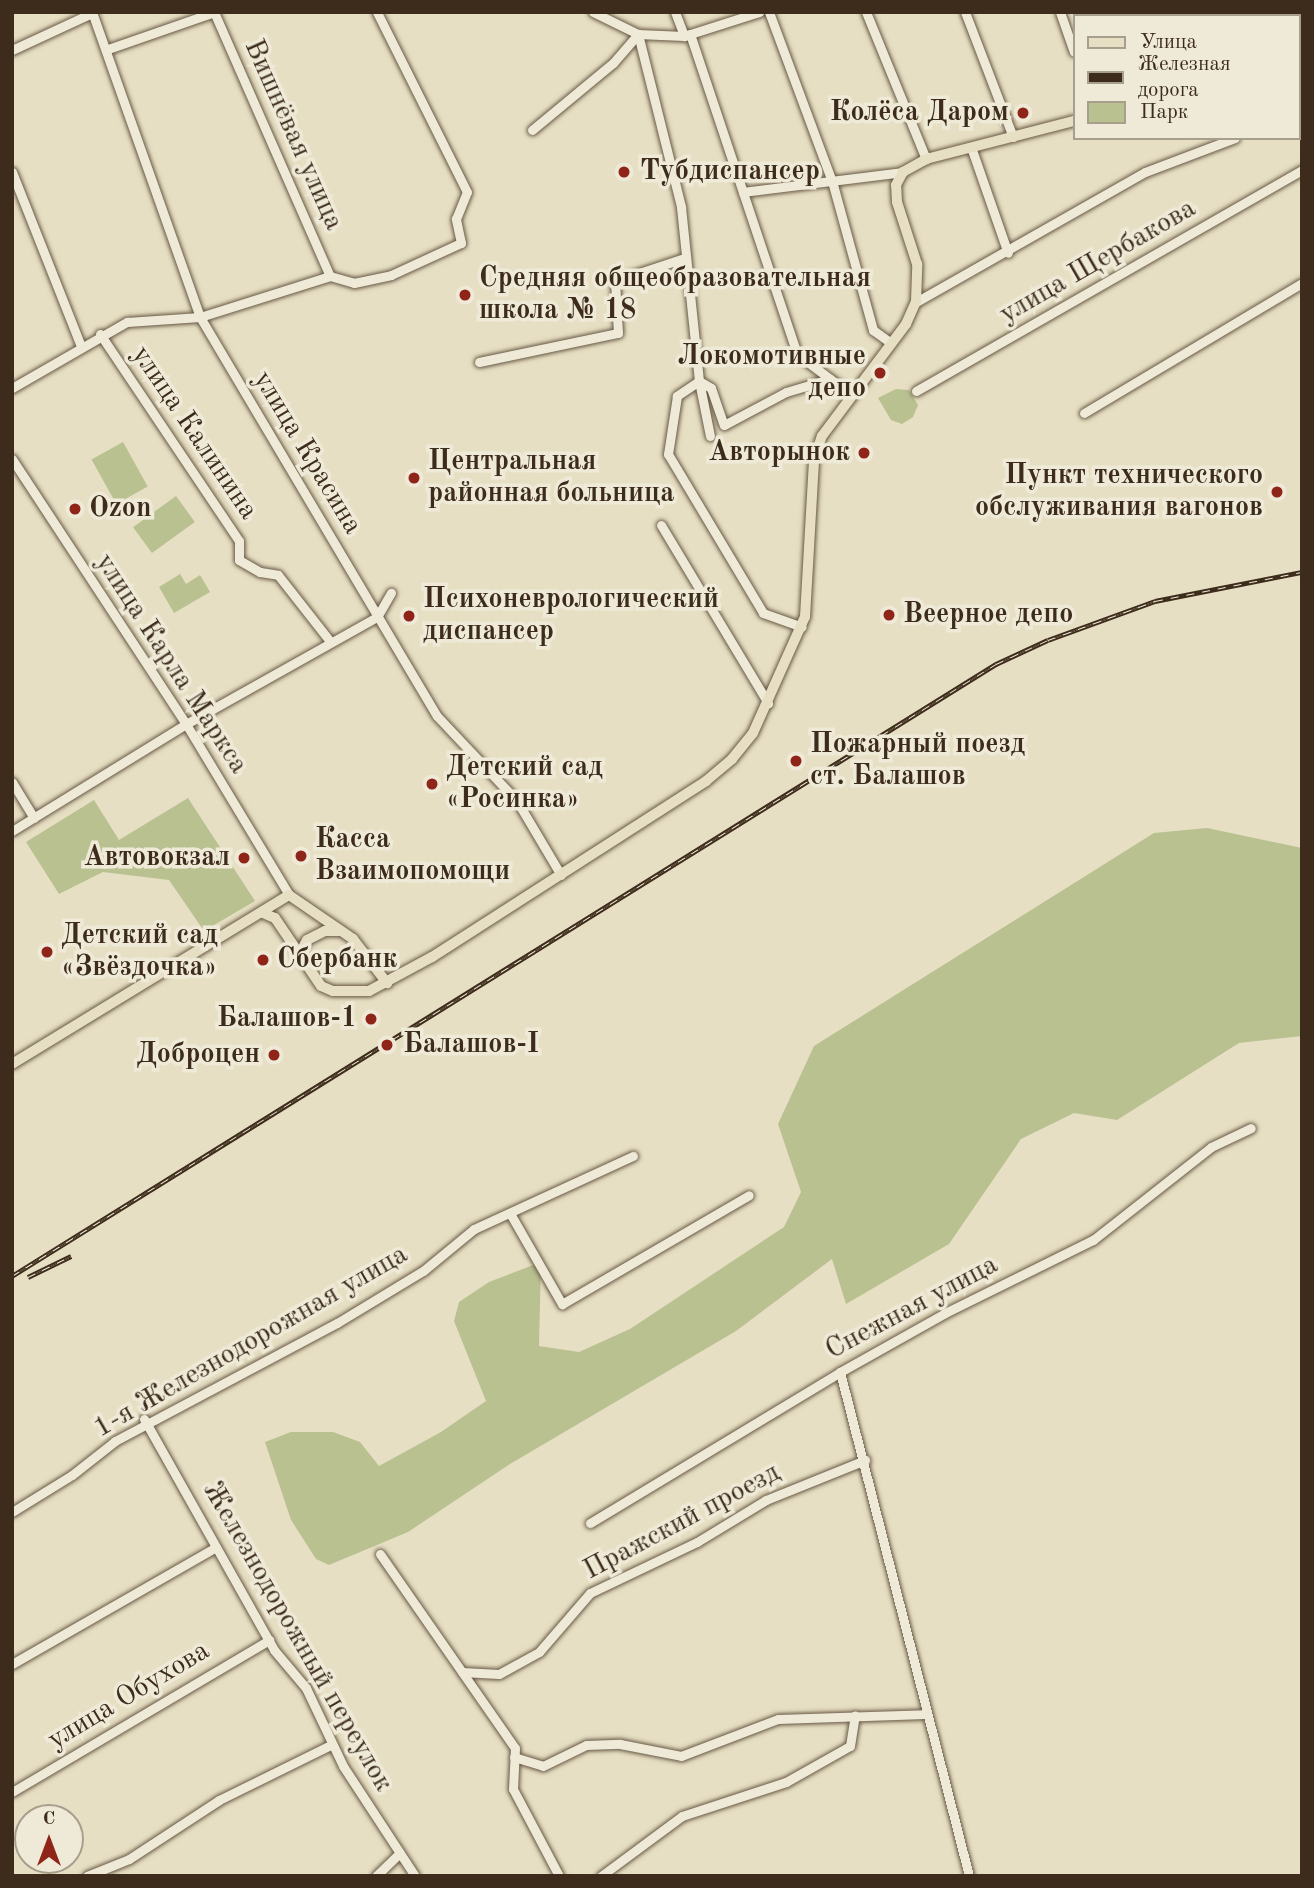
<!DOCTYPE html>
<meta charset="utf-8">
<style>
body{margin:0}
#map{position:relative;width:1314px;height:1888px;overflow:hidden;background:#e7dfc3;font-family:"Old Standard TT",serif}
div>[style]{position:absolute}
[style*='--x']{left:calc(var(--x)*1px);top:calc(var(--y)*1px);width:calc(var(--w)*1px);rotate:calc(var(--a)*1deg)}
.green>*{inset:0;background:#b9c191;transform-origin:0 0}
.roads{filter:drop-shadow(0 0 2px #685945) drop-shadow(0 0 2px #685945)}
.minor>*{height:9px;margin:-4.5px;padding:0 4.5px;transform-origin:4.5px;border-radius:4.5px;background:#efead8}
.major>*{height:10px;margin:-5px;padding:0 5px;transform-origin:5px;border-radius:5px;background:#e7dfc3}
.rail>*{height:5px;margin-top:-2.5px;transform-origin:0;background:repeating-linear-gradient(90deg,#efead8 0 8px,#3d2c1b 0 16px);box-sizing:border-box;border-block:2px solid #3d2c1b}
.dots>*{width:19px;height:19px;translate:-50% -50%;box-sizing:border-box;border:4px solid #efead8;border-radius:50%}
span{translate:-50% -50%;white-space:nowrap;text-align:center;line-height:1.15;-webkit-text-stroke:7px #efead8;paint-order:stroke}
.poi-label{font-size:28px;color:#3d2c1b;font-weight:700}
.right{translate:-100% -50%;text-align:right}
.left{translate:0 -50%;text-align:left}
.street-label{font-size:28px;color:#3d2c1b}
.frame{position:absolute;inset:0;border:14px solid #3d2c1b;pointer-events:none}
.legend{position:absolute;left:1073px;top:14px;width:228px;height:126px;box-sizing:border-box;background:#efead8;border:2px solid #a89e8c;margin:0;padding:9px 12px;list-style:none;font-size:21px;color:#3d2c1b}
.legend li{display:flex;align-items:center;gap:14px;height:35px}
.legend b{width:35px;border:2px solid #a89e8c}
.north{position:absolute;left:14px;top:1804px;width:70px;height:70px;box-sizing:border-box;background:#efead8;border:2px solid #a89e8c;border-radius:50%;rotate:0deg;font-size:19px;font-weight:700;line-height:28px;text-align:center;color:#3d2c1b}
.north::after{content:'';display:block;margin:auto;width:24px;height:32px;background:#8f2418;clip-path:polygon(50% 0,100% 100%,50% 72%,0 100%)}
</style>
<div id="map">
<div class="green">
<div style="clip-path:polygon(896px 389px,909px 390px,918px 405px,913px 417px,902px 424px,891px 420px,878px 398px)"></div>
<div style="left:123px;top:442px;width:51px;height:36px;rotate:61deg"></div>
<div style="left:176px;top:496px;width:32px;height:53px;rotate:54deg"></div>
<div style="clip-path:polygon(180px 574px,186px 584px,200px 575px,210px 592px,174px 613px,159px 587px)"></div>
<div style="clip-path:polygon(188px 798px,255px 901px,204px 931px,169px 880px,103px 872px,59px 894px,26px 842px,94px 800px,119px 840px)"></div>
<div style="clip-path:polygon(1207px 828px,1302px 848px,1302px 1036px,1239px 1043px,1117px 1120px,1074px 1113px,1021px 1139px,949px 1244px,846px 1304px,832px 1259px,736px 1331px,510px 1464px,408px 1532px,329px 1565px,316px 1559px,291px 1520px,265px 1442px,291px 1432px,333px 1432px,360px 1442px,379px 1466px,441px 1432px,486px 1401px,454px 1321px,459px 1302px,489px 1282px,541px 1262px,539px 1346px,579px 1352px,630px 1329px,784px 1227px,801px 1192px,778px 1124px,814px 1046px,1154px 833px)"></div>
</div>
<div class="roads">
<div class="minor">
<div style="--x:92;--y:12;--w:324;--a:70.5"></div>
<div style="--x:200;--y:317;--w:464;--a:59.3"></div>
<div style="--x:437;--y:716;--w:117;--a:46.7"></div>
<div style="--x:517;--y:801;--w:86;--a:59.3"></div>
<div style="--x:214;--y:12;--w:288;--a:66.3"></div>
<div style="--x:593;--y:12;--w:50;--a:26.1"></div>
<div style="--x:638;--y:34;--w:46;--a:2.5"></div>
<div style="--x:684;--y:36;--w:79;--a:-17.7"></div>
<div style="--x:675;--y:12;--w:26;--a:69"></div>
<div style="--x:769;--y:12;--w:180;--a:69.6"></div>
<div style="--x:832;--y:181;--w:155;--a:74.6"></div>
<div style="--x:873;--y:330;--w:22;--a:36"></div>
<div style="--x:866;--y:12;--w:159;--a:67.8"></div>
<div style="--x:965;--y:12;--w:134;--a:69"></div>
<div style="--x:1060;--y:12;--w:42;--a:70.7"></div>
<div style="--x:1156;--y:12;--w:4;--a:63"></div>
<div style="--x:1263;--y:12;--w:4;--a:76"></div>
<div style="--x:638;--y:34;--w:178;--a:76"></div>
<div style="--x:681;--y:207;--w:175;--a:84.1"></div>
<div style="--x:699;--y:381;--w:56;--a:78.7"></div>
<div style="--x:690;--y:34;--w:337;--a:71.5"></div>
<div style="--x:797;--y:354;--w:41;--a:37.1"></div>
<div style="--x:108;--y:49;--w:112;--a:-19.2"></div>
<div style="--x:12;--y:50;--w:88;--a:-24.8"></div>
<div style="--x:1298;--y:104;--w:4;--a:-27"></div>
<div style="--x:532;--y:130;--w:105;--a:-39.6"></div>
<div style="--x:613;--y:63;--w:38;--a:-49"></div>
<div style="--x:971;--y:147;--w:112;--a:70.8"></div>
<div style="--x:12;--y:172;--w:187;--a:68.4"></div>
<div style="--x:743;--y:192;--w:161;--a:-7.1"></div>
<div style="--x:916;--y:302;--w:263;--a:-29.6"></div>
<div style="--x:1145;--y:172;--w:96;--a:-20.7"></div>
<div style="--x:100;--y:334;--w:249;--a:56.1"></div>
<div style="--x:239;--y:541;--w:19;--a:90"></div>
<div style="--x:239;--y:560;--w:24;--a:30"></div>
<div style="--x:260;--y:572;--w:18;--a:9"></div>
<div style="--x:278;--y:575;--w:83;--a:51.9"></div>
<div style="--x:479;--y:362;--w:142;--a:-11.8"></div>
<div style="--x:618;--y:333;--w:52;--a:-93.3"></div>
<div style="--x:615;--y:281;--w:73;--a:-18.4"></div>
<div style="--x:699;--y:381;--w:27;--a:146"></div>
<div style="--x:677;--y:396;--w:59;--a:98.8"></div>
<div style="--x:668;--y:454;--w:185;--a:59.1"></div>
<div style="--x:763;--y:613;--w:41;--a:19.7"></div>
<div style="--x:699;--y:381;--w:14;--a:30"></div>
<div style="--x:711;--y:388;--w:39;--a:71"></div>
<div style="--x:724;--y:425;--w:70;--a:-28"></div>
<div style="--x:786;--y:392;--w:46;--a:-16.5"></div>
<div style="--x:830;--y:379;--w:27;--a:33"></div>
<div style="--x:12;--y:388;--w:133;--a:-29.9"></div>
<div style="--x:127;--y:322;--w:73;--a:-3.9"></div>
<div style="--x:200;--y:317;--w:136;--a:-17.5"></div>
<div style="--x:330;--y:276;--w:25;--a:16"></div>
<div style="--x:354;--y:283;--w:38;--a:-12"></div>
<div style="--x:391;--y:275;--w:77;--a:-24.6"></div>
<div style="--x:461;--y:243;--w:25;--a:-102"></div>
<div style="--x:456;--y:219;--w:29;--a:-68"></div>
<div style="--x:467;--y:192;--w:201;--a:-116.6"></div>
<div style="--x:916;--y:391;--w:445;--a:-29.8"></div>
<div style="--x:1084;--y:413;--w:254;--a:-30.8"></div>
<div style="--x:12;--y:459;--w:317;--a:56.7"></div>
<div style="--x:186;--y:724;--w:200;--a:58.9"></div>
<div style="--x:661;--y:525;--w:208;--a:59"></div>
<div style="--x:12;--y:782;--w:42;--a:58.6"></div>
<div style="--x:12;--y:831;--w:204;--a:-31.6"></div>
<div style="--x:186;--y:724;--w:219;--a:-29.3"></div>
<div style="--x:377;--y:617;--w:28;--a:-60"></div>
<div style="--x:511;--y:1215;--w:103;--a:60.2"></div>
<div style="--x:562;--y:1304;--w:216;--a:-30.2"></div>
<div style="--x:840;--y:1372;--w:520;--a:75.64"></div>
<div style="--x:144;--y:1419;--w:265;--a:60.6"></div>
<div style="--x:274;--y:1650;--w:50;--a:49.9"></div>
<div style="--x:306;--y:1688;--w:86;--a:64.6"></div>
<div style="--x:343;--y:1766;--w:131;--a:56.8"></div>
<div style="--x:12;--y:1512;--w:70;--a:-31.7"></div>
<div style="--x:72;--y:1475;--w:55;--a:-38.3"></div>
<div style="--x:115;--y:1441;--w:251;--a:-28"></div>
<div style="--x:337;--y:1323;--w:100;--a:-31.2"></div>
<div style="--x:423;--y:1271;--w:66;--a:-39.5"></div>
<div style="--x:474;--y:1229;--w:175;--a:-24.7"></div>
<div style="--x:590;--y:1523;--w:292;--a:-31.1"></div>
<div style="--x:840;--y:1372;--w:120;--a:-29.3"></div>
<div style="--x:945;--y:1313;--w:165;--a:-26.3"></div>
<div style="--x:1093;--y:1240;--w:150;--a:-38.2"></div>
<div style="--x:1211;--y:1147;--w:44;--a:-25.4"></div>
<div style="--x:380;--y:1554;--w:236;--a:55.2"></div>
<div style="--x:515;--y:1748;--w:41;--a:92.8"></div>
<div style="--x:513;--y:1789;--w:98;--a:62.1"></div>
<div style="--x:12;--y:1664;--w:235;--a:-29.8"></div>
<div style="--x:462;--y:1672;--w:37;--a:3"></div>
<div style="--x:499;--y:1674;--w:46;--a:-28.8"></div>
<div style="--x:539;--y:1652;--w:78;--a:-49.2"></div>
<div style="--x:590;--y:1593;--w:119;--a:-25.5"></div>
<div style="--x:697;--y:1542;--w:81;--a:-31.3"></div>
<div style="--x:766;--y:1500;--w:107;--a:-22"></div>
<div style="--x:514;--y:1757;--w:30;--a:17"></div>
<div style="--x:543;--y:1766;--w:48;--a:-26"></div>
<div style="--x:586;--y:1745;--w:34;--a:-2"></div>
<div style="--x:620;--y:1744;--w:62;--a:11.1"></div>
<div style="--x:681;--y:1756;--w:104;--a:-20.9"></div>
<div style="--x:778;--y:1719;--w:147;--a:-1.9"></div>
<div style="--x:12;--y:1792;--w:299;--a:-30.6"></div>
<div style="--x:87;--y:1876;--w:45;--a:-22"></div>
<div style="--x:129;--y:1859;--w:108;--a:-33.2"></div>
<div style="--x:219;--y:1800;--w:125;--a:-26.2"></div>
<div style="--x:376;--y:1876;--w:33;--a:-44"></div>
<div style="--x:601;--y:1876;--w:101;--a:-36.5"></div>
<div style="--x:682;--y:1816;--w:109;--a:-18.1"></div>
<div style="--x:786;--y:1782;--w:73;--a:-29.4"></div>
<div style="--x:850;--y:1746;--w:31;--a:-81"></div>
</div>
<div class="major">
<div style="--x:1298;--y:57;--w:4;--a:-27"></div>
<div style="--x:263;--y:913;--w:13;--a:23"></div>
<div style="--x:275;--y:918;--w:82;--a:55.9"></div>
<div style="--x:321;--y:986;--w:13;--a:23"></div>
<div style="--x:333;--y:991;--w:36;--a:0"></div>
<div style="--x:369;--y:991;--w:72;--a:-28.4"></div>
<div style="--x:432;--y:957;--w:326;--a:-32.7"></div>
<div style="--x:706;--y:781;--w:34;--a:-40"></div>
<div style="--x:732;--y:759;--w:33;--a:-51"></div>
<div style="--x:753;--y:733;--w:127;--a:-65.9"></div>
<div style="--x:805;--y:617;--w:157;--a:-86.7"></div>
<div style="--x:814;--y:460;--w:25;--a:-72"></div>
<div style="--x:822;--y:436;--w:140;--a:-53.1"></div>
<div style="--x:906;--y:324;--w:24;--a:-66"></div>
<div style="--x:916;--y:302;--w:38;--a:-88"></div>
<div style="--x:917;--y:264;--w:65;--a:-107.9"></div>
<div style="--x:897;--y:202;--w:17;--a:-93"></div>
<div style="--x:896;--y:185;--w:15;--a:-62"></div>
<div style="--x:903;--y:172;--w:26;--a:-29"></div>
<div style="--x:926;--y:159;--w:153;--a:-14.4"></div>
<div style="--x:299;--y:955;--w:17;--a:-62"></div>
<div style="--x:307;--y:940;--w:20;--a:-27"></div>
<div style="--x:325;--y:931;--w:16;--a:0"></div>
<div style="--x:12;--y:1064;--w:324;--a:-31.4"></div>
<div style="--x:289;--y:895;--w:78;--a:34.5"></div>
<div style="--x:353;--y:939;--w:56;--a:52.3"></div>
</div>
</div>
<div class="rail">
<div style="--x:12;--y:1276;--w:1159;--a:-31.88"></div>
<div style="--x:996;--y:664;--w:57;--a:-24.8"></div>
<div style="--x:1048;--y:640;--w:114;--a:-20"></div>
<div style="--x:1155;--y:601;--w:150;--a:-11.2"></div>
<div style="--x:28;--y:1277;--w:48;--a:-26"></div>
</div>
<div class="dots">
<div style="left:1023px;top:113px;background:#8f2418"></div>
<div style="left:624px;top:172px;background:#8f2418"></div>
<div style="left:465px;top:295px;background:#8f2418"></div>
<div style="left:880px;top:373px;background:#8f2418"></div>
<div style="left:864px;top:453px;background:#8f2418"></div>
<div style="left:414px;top:478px;background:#8f2418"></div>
<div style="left:1277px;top:492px;background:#8f2418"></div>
<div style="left:75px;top:509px;background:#8f2418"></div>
<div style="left:889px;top:615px;background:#8f2418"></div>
<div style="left:409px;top:616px;background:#8f2418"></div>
<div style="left:796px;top:761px;background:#8f2418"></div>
<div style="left:432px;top:784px;background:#8f2418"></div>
<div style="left:301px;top:856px;background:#8f2418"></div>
<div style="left:244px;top:858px;background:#8f2418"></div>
<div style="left:47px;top:952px;background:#8f2418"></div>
<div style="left:263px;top:960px;background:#8f2418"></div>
<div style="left:371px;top:1019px;background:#8f2418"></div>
<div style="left:387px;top:1045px;background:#8f2418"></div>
<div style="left:274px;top:1055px;background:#8f2418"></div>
</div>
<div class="poi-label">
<span class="right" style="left:1009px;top:113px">Колёса Даром</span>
<span class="left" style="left:640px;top:172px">Тубдиспансер</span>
<span class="left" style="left:479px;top:295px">Средняя общеобразовательная<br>школа № 18</span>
<span class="right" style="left:866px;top:373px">Локомотивные<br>депо</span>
<span class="right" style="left:850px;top:453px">Авторынок</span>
<span class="left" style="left:428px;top:478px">Центральная<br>районная больница</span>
<span class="right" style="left:1263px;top:492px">Пункт технического<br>обслуживания вагонов</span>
<span class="left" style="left:89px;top:509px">Ozon</span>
<span class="left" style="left:423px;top:616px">Психоневрологический<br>диспансер</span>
<span class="left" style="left:903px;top:615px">Веерное депо</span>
<span class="left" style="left:810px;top:761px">Пожарный поезд<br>ст. Балашов</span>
<span class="left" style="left:446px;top:784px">Детский сад<br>«Росинка»</span>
<span class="left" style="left:315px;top:856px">Касса<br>Взаимопомощи</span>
<span class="right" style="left:230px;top:858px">Автовокзал</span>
<span class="left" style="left:61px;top:952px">Детский сад<br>«Звёздочка»</span>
<span class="left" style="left:277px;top:960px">Сбербанк</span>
<span class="right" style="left:357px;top:1019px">Балашов-1</span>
<span class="left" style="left:403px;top:1045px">Балашов-I</span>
<span class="right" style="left:260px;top:1055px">Доброцен</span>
</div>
<div class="street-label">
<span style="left:293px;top:135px;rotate:66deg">Вишнёвая улица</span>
<span style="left:1098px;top:262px;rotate:-30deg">улица Щербакова</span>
<span style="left:194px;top:433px;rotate:56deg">улица Калинина</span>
<span style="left:307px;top:453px;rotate:59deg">улица Красина</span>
<span style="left:171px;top:664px;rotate:57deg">улица Карла Маркса</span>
<span style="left:912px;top:1308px;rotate:-28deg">Снежная улица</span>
<span style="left:251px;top:1342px;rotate:-30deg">1-я Железнодорожная улица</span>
<span style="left:682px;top:1522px;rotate:-28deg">Пражский проезд</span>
<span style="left:297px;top:1637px;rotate:60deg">Железнодорожный переулок</span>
<span style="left:129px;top:1696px;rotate:-31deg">улица Обухова</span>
</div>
<div class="frame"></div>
<ul class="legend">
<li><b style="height:9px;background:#e7dfc3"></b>Улица</li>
<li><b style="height:9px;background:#3d2c1b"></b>Железная дорога</li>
<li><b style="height:19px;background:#b9c191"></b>Парк</li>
</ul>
<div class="north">С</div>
</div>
